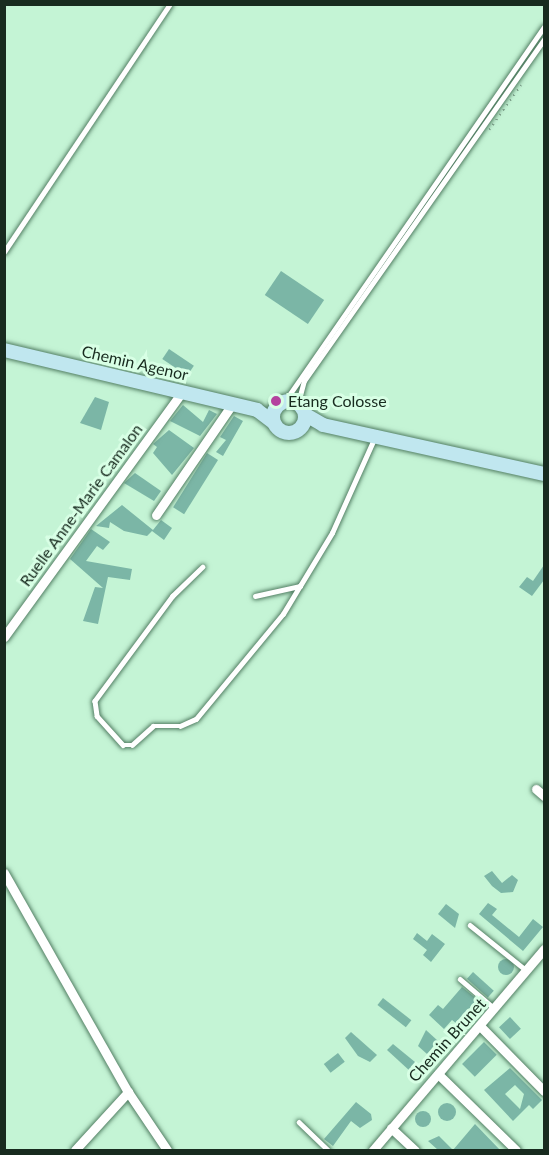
<!DOCTYPE html>
<style>
body{margin:0}
#map{position:relative;width:549px;height:1155px;overflow:hidden;background:#c4f4d5;font-family:Lato,sans-serif}
div>[style]{position:absolute}
[style*='--x']{left:calc(var(--x)*1px);top:calc(var(--y)*1px);width:calc(var(--w)*1px);rotate:calc(var(--a)*1deg)}
.building>*{inset:0;background:#7bb6a6;transform-origin:0 0}
.round{border-radius:50%}
.path>*{height:1.5px;margin-top:-0.75px;transform-origin:0;background:repeating-linear-gradient(90deg,#82a68f 0 1.5px,transparent 0 6px)}
.roads{filter:drop-shadow(0 0 2px #537f64) drop-shadow(0 0 2px #537f64)}
.service>*{height:4.5px;margin:-2.25px;padding:0 2.25px;transform-origin:2.25px;border-radius:2.25px;background:#fff}
.minor>*{height:9px;margin:-4.5px;padding:0 4.5px;transform-origin:4.5px;border-radius:4.5px;background:#fff}
.secondary>*{height:14px;margin:-7px;padding:0 7px;transform-origin:7px;border-radius:7px;background:#c0e7ef}
.secondary>.ring{margin:-7px;padding:0;box-sizing:content-box;background:none;border:14px solid #c0e7ef;border-radius:50%}
.dots>*{width:16px;height:16px;translate:-50% -50%;box-sizing:border-box;border:3px solid #d8ffe5;border-radius:50%}
span{translate:-50% -50%;white-space:nowrap;text-align:center;line-height:1.15;-webkit-text-stroke:6px #d8ffe5;paint-order:stroke}
.street-label{font-size:16px;color:#182b1f}
.poi-label{font-size:16px;color:#182b1f}
.left{translate:0 -50%;text-align:left}
.frame{position:absolute;inset:0;border:6px solid #182b1f;pointer-events:none}
</style>
<div id="map">
<div class="building">
<div style="left:281px;top:271px;width:52px;height:29px;rotate:34deg"></div>
<div style="left:169px;top:349px;width:30px;height:12px;rotate:34deg"></div>
<div style="clip-path:polygon(95px 397px,109px 402px,101px 430px,80px 423px)"></div>
<div style="clip-path:polygon(183px 405px,203px 422px,209px 410px,217px 414px,200px 436px,170px 421px)"></div>
<div style="clip-path:polygon(234px 416px,243px 421px,223px 456px,216px 452px,226px 440px,220px 437px)"></div>
<div style="clip-path:polygon(169px 430px,194px 448px,172px 475px,153px 453px,157px 447px,153px 444px)"></div>
<div style="left:207px;top:453px;width:13px;height:64px;rotate:32deg"></div>
<div style="clip-path:polygon(135px 473px,161px 491px,154px 501px,124px 483px)"></div>
<div style="clip-path:polygon(122px 505px,153px 530px,161px 520px,172px 528px,164px 540px,152px 531px,147px 536px,124px 531px,110px 522px,109px 528px,96px 526px)"></div>
<div style="clip-path:polygon(91px 529px,110px 542px,103px 550px,97px 546px,86px 561px,132px 569px,130px 580px,108px 577px,98px 624px,83px 621px,95px 587px,103px 588px,70px 559px)"></div>
<div style="clip-path:polygon(544px 565px,544px 580px,532px 596px,519px 587px,527px 577px,533px 581px)"></div>
<div style="clip-path:polygon(492px 871px,502px 883px,512px 875px,518px 880px,513px 892px,501px 893px,492px 886px,484px 876px)"></div>
<div style="clip-path:polygon(488px 903px,497px 909px,492px 915px,519px 937px,533px 919px,543px 927px,523px 951px,479px 914px)"></div>
<div style="clip-path:polygon(446px 904px,459px 914px,455px 928px,438px 914px)"></div>
<div style="clip-path:polygon(417px 933px,427px 941px,432px 934px,445px 944px,431px 962px,423px 955px,427px 950px,413px 939px)"></div>
<div class="round" style="left:498px;top:959px;width:16px;height:16px"></div>
<div style="left:473px;top:972px;width:28px;height:9px;rotate:42deg"></div>
<div style="clip-path:polygon(462px 987px,477px 999px,457px 1024px,452px 1020px,444px 1029px,429px 1015px,438px 1005px,443px 1009px)"></div>
<div style="left:383px;top:998px;width:36px;height:9px;rotate:38deg"></div>
<div style="left:510px;top:1017px;width:16px;height:15px;rotate:47deg"></div>
<div style="clip-path:polygon(426px 1030px,438px 1041px,427px 1054px,418px 1046px)"></div>
<div style="clip-path:polygon(351px 1032px,377px 1055px,370px 1062px,358px 1056px,345px 1038px)"></div>
<div style="left:484px;top:1042px;width:18px;height:31px;rotate:45deg"></div>
<div style="clip-path:polygon(393px 1044px,415px 1062px,411px 1072px,387px 1050px)"></div>
<div style="left:338px;top:1053px;width:11px;height:18px;rotate:52deg"></div>
<div style="clip-path:polygon(evenodd,510px 1068px,542px 1100px,533px 1109px,529px 1105px,513px 1121px,484px 1090px,510px 1068px,515px 1085px,524px 1094px,520px 1109px,505px 1094px,515px 1085px)"></div>
<div style="clip-path:polygon(356px 1102px,371px 1114px,372px 1120px,360px 1128px,351px 1121px,333px 1146px,324px 1139px)"></div>
<div class="round" style="left:438px;top:1103px;width:18px;height:18px"></div>
<div class="round" style="left:415px;top:1111px;width:16px;height:16px"></div>
<div style="clip-path:polygon(475px 1124px,500px 1150px,438px 1150px,428px 1141px,439px 1136px,453px 1150px)"></div>
</div>
<div class="path">
<div style="--x:489;--y:130;--w:55;--a:-54.6"></div>
</div>
<div class="roads">
<div class="service">
<div style="--x:4;--y:252;--w:298;--a:-56.2"></div>
<div style="--x:285;--y:401;--w:455;--a:-55.3"></div>
<div style="--x:298;--y:403;--w:23;--a:-75"></div>
<div style="--x:304;--y:381;--w:418;--a:-54.9"></div>
<div style="--x:203;--y:567;--w:42;--a:136"></div>
<div style="--x:173;--y:596;--w:131;--a:126.6"></div>
<div style="--x:95;--y:701;--w:15;--a:82"></div>
<div style="--x:97;--y:716;--w:39;--a:48"></div>
<div style="--x:123;--y:745;--w:9;--a:0"></div>
<div style="--x:132;--y:745;--w:28;--a:-42"></div>
<div style="--x:153;--y:726;--w:27;--a:0"></div>
<div style="--x:180;--y:726;--w:17;--a:-24"></div>
<div style="--x:196;--y:719;--w:136;--a:-50.4"></div>
<div style="--x:283;--y:614;--w:33;--a:-59"></div>
<div style="--x:255;--y:596;--w:46;--a:-12.5"></div>
<div style="--x:300;--y:586;--w:62;--a:-58.9"></div>
<div style="--x:332;--y:533;--w:103;--a:-65.9"></div>
<div style="--x:470;--y:925;--w:72;--a:38.8"></div>
<div style="--x:460;--y:979;--w:46;--a:40.6"></div>
<div style="--x:299;--y:1122;--w:40;--a:44"></div>
</div>
<div class="minor">
<div style="--x:156;--y:515;--w:136;--a:-55.5"></div>
<div style="--x:4;--y:637;--w:304;--a:-54"></div>
<div style="--x:536;--y:789;--w:11;--a:41"></div>
<div style="--x:4;--y:873;--w:252;--a:60.5"></div>
<div style="--x:128;--y:1092;--w:70;--a:56.1"></div>
<div style="--x:481;--y:1027;--w:90;--a:45.5"></div>
<div style="--x:438;--y:1074;--w:109;--a:44.3"></div>
<div style="--x:391;--y:1128;--w:33;--a:43"></div>
<div style="--x:75;--y:1150;--w:79;--a:-47.6"></div>
<div style="--x:373;--y:1150;--w:264;--a:-49.6"></div>
</div>
<div class="secondary">
<div style="--x:4;--y:350;--w:260;--a:13.3"></div>
<div style="--x:257;--y:410;--w:21;--a:37"></div>
<div class="ring" style="left:273px;top:401px;width:18px;height:18px"></div>
<div style="--x:306;--y:415;--w:20;--a:30"></div>
<div style="--x:323;--y:425;--w:226;--a:12.5"></div>
</div>
</div>
<div class="dots">
<div style="left:276px;top:401px;background:#b4439e"></div>
</div>
<div class="street-label">
<span style="left:135px;top:363px;rotate:13deg">Chemin Agenor</span>
<span style="left:81px;top:505px;rotate:-54deg">Ruelle Anne-Marie Camalon</span>
<span style="left:447px;top:1040px;rotate:-48deg">Chemin Brunet</span>
</div>
<div class="poi-label">
<span class="left" style="left:288px;top:401px">Etang Colosse</span>
</div>
<div class="frame"></div>
</div>
